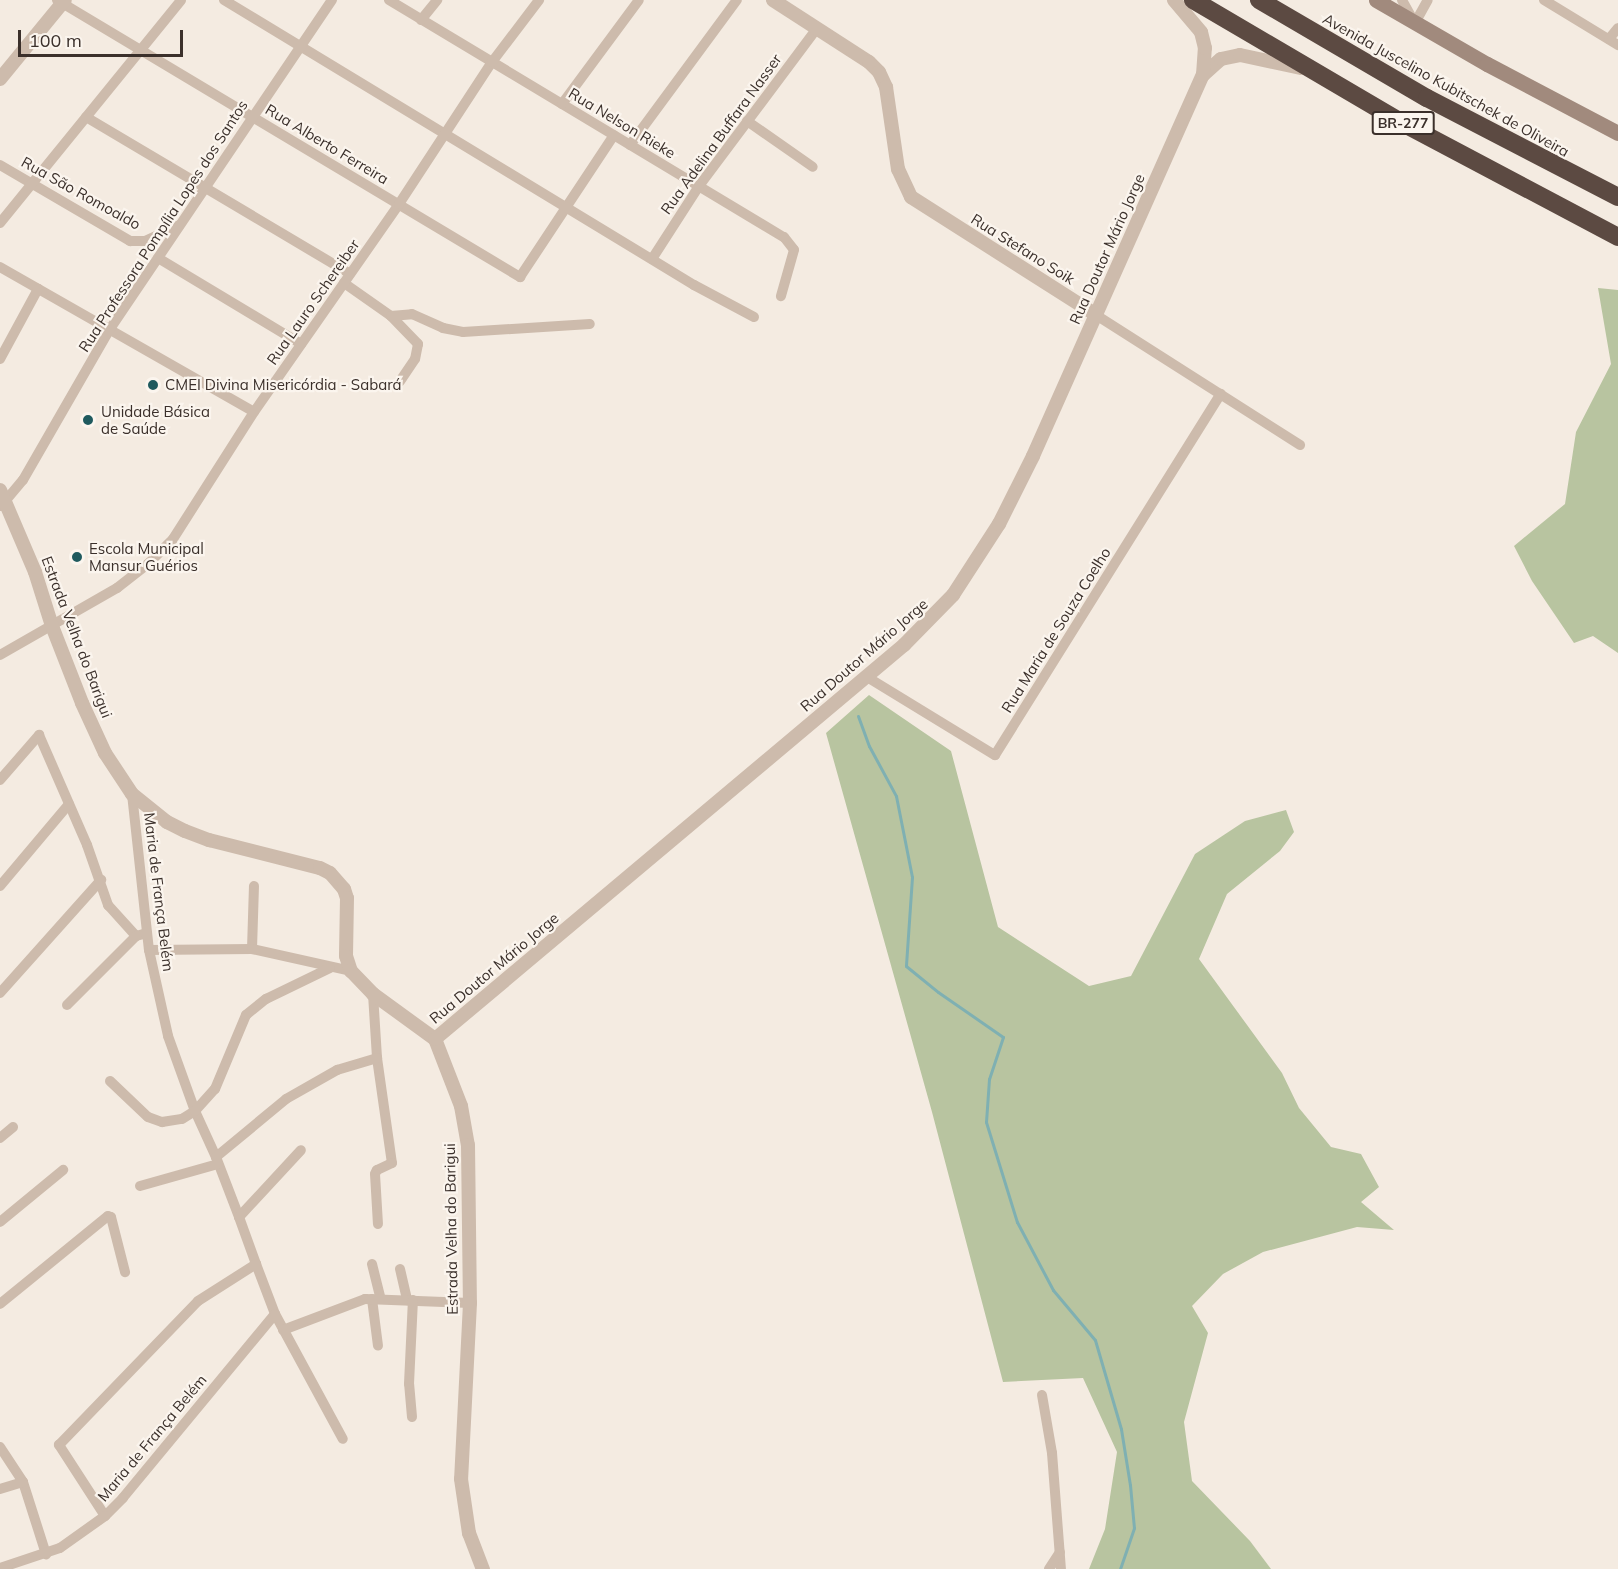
<!DOCTYPE html>
<meta charset="utf-8">
<style>
body{margin:0}
#map{position:relative;width:1618px;height:1569px;overflow:hidden;background:#f4ebe1;font-family:Mulish,sans-serif}
div>[style]{position:absolute}
[style*='--x']{left:calc(var(--x)*1px);top:calc(var(--y)*1px);width:calc(var(--w)*1px);rotate:calc(var(--a)*1deg)}
.green>*{inset:0;background:#b8c4a0}
.stream>*{height:3px;margin:-1.5px;padding:0 1.5px;transform-origin:1.5px;border-radius:1.5px;background:#7fb0b2}
.minor>*{height:10px;margin:-5px;padding:0 5px;transform-origin:5px;border-radius:5px;background:#cdbbac}
.tertiary>*{height:14px;margin:-7px;padding:0 7px;transform-origin:7px;border-radius:7px;background:#cdbbac}
.secondary>*{height:15px;margin:-7.5px;padding:0 7.5px;transform-origin:7.5px;border-radius:7.5px;background:#a18a7d}
.motorway>*{height:18px;margin:-9px;padding:0 9px;transform-origin:9px;border-radius:9px;background:#5c4a42}
.dots>*{width:16px;height:16px;translate:-50% -50%;box-sizing:border-box;border:3px solid #fbf5ee;border-radius:50%}
span{translate:-50% -50%;white-space:nowrap;text-align:center;line-height:1.15;-webkit-text-stroke:4.5px #fbf5ee;paint-order:stroke}
.shield-label span{padding:2px 4px;background:#fbf5ee;border:2px solid;border-radius:4px;-webkit-text-stroke-width:0}
.shield-label{font-size:14px;color:#3b302b;font-weight:700}
.street-label{font-size:15px;color:#3b302b}
.poi-label{font-size:15px;color:#3b302b}
.left{translate:0 -50%;text-align:left}
.scale{position:absolute;left:18px;top:30px;width:165px;height:27px;box-sizing:border-box;border:3px solid #3b302b;border-top:0;padding-left:8px;font-size:18px;line-height:21px;white-space:nowrap;color:#3b302b;-webkit-text-stroke:4px #fbf5ee;paint-order:stroke}
</style>
<div id="map">
<div class="green">
<div style="clip-path:polygon(1598px 288px,1618px 290px,1618px 653px,1593px 636px,1574px 643px,1532px 581px,1514px 546px,1565px 504px,1576px 432px,1611px 364px)"></div>
<div style="clip-path:polygon(869px 695px,951px 751px,998px 927px,1089px 986px,1131px 976px,1195px 854px,1245px 821px,1286px 810px,1294px 832px,1280px 851px,1227px 894px,1199px 959px,1282px 1073px,1299px 1108px,1331px 1147px,1361px 1154px,1379px 1187px,1361px 1202px,1394px 1230px,1357px 1227px,1263px 1252px,1223px 1274px,1192px 1306px,1208px 1333px,1184px 1422px,1192px 1481px,1250px 1541px,1271px 1569px,1089px 1569px,1105px 1529px,1117px 1452px,1083px 1378px,1003px 1382px,932px 1112px,826px 733px)"></div>
</div>
<div class="stream">
<div style="--x:858;--y:716;--w:32;--a:70"></div>
<div style="--x:869;--y:746;--w:57;--a:61.6"></div>
<div style="--x:896;--y:796;--w:83;--a:78.8"></div>
<div style="--x:912;--y:877;--w:89;--a:93.9"></div>
<div style="--x:906;--y:966;--w:41;--a:39.1"></div>
<div style="--x:938;--y:992;--w:79;--a:34.7"></div>
<div style="--x:1003;--y:1037;--w:44;--a:108.4"></div>
<div style="--x:989;--y:1079;--w:43;--a:94"></div>
<div style="--x:986;--y:1122;--w:105;--a:72.8"></div>
<div style="--x:1017;--y:1222;--w:77;--a:62.1"></div>
<div style="--x:1053;--y:1290;--w:65;--a:50"></div>
<div style="--x:1095;--y:1340;--w:93;--a:73.7"></div>
<div style="--x:1121;--y:1429;--w:57;--a:80.9"></div>
<div style="--x:1130;--y:1485;--w:43;--a:84.7"></div>
<div style="--x:1134;--y:1528;--w:43;--a:108.9"></div>
</div>
<div class="minor">
<div style="--x:57;--y:0;--w:540;--a:30.89"></div>
<div style="--x:520;--y:277;--w:170;--a:-56.5"></div>
<div style="--x:224;--y:0;--w:550;--a:31.23"></div>
<div style="--x:694;--y:285;--w:68;--a:28.1"></div>
<div style="--x:389;--y:0;--w:461;--a:31"></div>
<div style="--x:784;--y:237;--w:16;--a:52"></div>
<div style="--x:794;--y:250;--w:48;--a:105.8"></div>
<div style="--x:1402;--y:0;--w:23;--a:61"></div>
<div style="--x:1544;--y:0;--w:87;--a:31.3"></div>
<div style="--x:421;--y:20;--w:26;--a:-51"></div>
<div style="--x:1415;--y:23;--w:26;--a:-61"></div>
<div style="--x:1609;--y:39;--w:14;--a:-51"></div>
<div style="--x:562;--y:104;--w:129;--a:-53.5"></div>
<div style="--x:86;--y:117;--w:307;--a:30.7"></div>
<div style="--x:747;--y:121;--w:80;--a:34.9"></div>
<div style="--x:630;--y:145;--w:180;--a:-53.6"></div>
<div style="--x:0;--y:165;--w:151;--a:30.3"></div>
<div style="--x:130;--y:241;--w:15;--a:0"></div>
<div style="--x:145;--y:241;--w:38;--a:-25"></div>
<div style="--x:0;--y:223;--w:287;--a:-50.9"></div>
<div style="--x:158;--y:258;--w:167;--a:31"></div>
<div style="--x:652;--y:259;--w:87;--a:-57.2"></div>
<div style="--x:699;--y:186;--w:197;--a:-53.2"></div>
<div style="--x:0;--y:267;--w:292;--a:29.7"></div>
<div style="--x:344;--y:283;--w:57;--a:35.1"></div>
<div style="--x:391;--y:316;--w:39;--a:46"></div>
<div style="--x:418;--y:344;--w:15;--a:101"></div>
<div style="--x:415;--y:359;--w:27;--a:124"></div>
<div style="--x:1096;--y:315;--w:242;--a:32.5"></div>
<div style="--x:391;--y:316;--w:21;--a:-5"></div>
<div style="--x:412;--y:314;--w:34;--a:24"></div>
<div style="--x:443;--y:328;--w:20;--a:11"></div>
<div style="--x:463;--y:332;--w:127;--a:-3.6"></div>
<div style="--x:0;--y:359;--w:80;--a:-61.5"></div>
<div style="--x:1;--y:506;--w:34;--a:-50"></div>
<div style="--x:23;--y:480;--w:174;--a:-60.1"></div>
<div style="--x:110;--y:329;--w:397;--a:-56"></div>
<div style="--x:0;--y:655;--w:135;--a:-29.8"></div>
<div style="--x:117;--y:588;--w:41;--a:-38"></div>
<div style="--x:149;--y:563;--w:34;--a:-45"></div>
<div style="--x:173;--y:539;--w:151;--a:-57.5"></div>
<div style="--x:254;--y:412;--w:254;--a:-55.1"></div>
<div style="--x:399;--y:204;--w:170;--a:-56.8"></div>
<div style="--x:492;--y:62;--w:78;--a:-52.8"></div>
<div style="--x:867;--y:677;--w:150;--a:31.4"></div>
<div style="--x:995;--y:755;--w:426;--a:-58"></div>
<div style="--x:0;--y:780;--w:60;--a:-49.1"></div>
<div style="--x:39;--y:735;--w:120;--a:66.4"></div>
<div style="--x:87;--y:845;--w:64;--a:70.7"></div>
<div style="--x:108;--y:905;--w:42;--a:47.9"></div>
<div style="--x:136;--y:936;--w:11;--a:-15"></div>
<div style="--x:132;--y:794;--w:157;--a:83.8"></div>
<div style="--x:149;--y:950;--w:88;--a:77.5"></div>
<div style="--x:168;--y:1036;--w:80;--a:70.2"></div>
<div style="--x:195;--y:1111;--w:51;--a:65.5"></div>
<div style="--x:216;--y:1157;--w:64;--a:69"></div>
<div style="--x:239;--y:1217;--w:50;--a:70.1"></div>
<div style="--x:256;--y:1264;--w:53;--a:69.2"></div>
<div style="--x:275;--y:1314;--w:239;--a:129.6"></div>
<div style="--x:123;--y:1498;--w:25;--a:135"></div>
<div style="--x:105;--y:1516;--w:85;--a:-122.9"></div>
<div style="--x:59;--y:1445;--w:200;--a:-46"></div>
<div style="--x:198;--y:1301;--w:69;--a:-32.5"></div>
<div style="--x:0;--y:886;--w:107;--a:-49.9"></div>
<div style="--x:252;--y:949;--w:63;--a:-88.2"></div>
<div style="--x:149;--y:950;--w:103;--a:-0.6"></div>
<div style="--x:252;--y:949;--w:101;--a:12.5"></div>
<div style="--x:0;--y:993;--w:152;--a:-48.2"></div>
<div style="--x:373;--y:994;--w:64;--a:86.4"></div>
<div style="--x:377;--y:1058;--w:106;--a:81.9"></div>
<div style="--x:392;--y:1163;--w:17;--a:155"></div>
<div style="--x:377;--y:1170;--w:4;--a:117"></div>
<div style="--x:375;--y:1174;--w:50;--a:86.6"></div>
<div style="--x:67;--y:1005;--w:98;--a:-45"></div>
<div style="--x:110;--y:1081;--w:52;--a:43.5"></div>
<div style="--x:148;--y:1117;--w:15;--a:20"></div>
<div style="--x:162;--y:1122;--w:20;--a:-9"></div>
<div style="--x:182;--y:1119;--w:15;--a:-32"></div>
<div style="--x:195;--y:1111;--w:30;--a:-48"></div>
<div style="--x:215;--y:1089;--w:80;--a:-67.3"></div>
<div style="--x:246;--y:1015;--w:26;--a:-39"></div>
<div style="--x:266;--y:999;--w:71;--a:-25.8"></div>
<div style="--x:0;--y:1138;--w:17;--a:-40"></div>
<div style="--x:216;--y:1157;--w:91;--a:-39.6"></div>
<div style="--x:286;--y:1099;--w:59;--a:-29.6"></div>
<div style="--x:337;--y:1070;--w:42;--a:-16.7"></div>
<div style="--x:140;--y:1186;--w:81;--a:-15.8"></div>
<div style="--x:239;--y:1217;--w:91;--a:-47.2"></div>
<div style="--x:0;--y:1222;--w:82;--a:-39.5"></div>
<div style="--x:372;--y:1264;--w:36;--a:76"></div>
<div style="--x:400;--y:1269;--w:32;--a:77"></div>
<div style="--x:372;--y:1299;--w:47;--a:82.7"></div>
<div style="--x:0;--y:1304;--w:139;--a:-39.2"></div>
<div style="--x:108;--y:1216;--w:3;--a:18"></div>
<div style="--x:111;--y:1217;--w:57;--a:75.7"></div>
<div style="--x:275;--y:1314;--w:142;--a:61.5"></div>
<div style="--x:283;--y:1330;--w:88;--a:-20.7"></div>
<div style="--x:365;--y:1299;--w:105;--a:2.2"></div>
<div style="--x:1042;--y:1395;--w:59;--a:80.2"></div>
<div style="--x:1052;--y:1453;--w:116;--a:85.6"></div>
<div style="--x:412;--y:1417;--w:33;--a:-95"></div>
<div style="--x:409;--y:1384;--w:84;--a:-87.3"></div>
<div style="--x:0;--y:1447;--w:42;--a:56.7"></div>
<div style="--x:23;--y:1482;--w:76;--a:72.3"></div>
<div style="--x:0;--y:1489;--w:24;--a:-17"></div>
<div style="--x:0;--y:1568;--w:63;--a:-18.4"></div>
<div style="--x:60;--y:1548;--w:55;--a:-35.4"></div>
<div style="--x:1049;--y:1569;--w:20;--a:-57"></div>
</div>
<div class="tertiary">
<div style="--x:773;--y:0;--w:114;--a:32.9"></div>
<div style="--x:869;--y:62;--w:14;--a:45"></div>
<div style="--x:879;--y:72;--w:17;--a:65"></div>
<div style="--x:886;--y:87;--w:83;--a:81.7"></div>
<div style="--x:898;--y:169;--w:31;--a:65"></div>
<div style="--x:911;--y:197;--w:219;--a:32.5"></div>
<div style="--x:1203;--y:75;--w:24;--a:-42"></div>
<div style="--x:1221;--y:59;--w:19;--a:-12"></div>
<div style="--x:1240;--y:55;--w:62;--a:12"></div>
<div style="--x:0;--y:79;--w:102;--a:-50.6"></div>
<div style="--x:0;--y:490;--w:89;--a:66.9"></div>
<div style="--x:35;--y:572;--w:57;--a:72.5"></div>
<div style="--x:52;--y:626;--w:83;--a:68.7"></div>
<div style="--x:82;--y:703;--w:55;--a:65.3"></div>
<div style="--x:105;--y:753;--w:49;--a:56.6"></div>
<div style="--x:132;--y:794;--w:45;--a:38.7"></div>
<div style="--x:167;--y:822;--w:20;--a:27"></div>
<div style="--x:185;--y:831;--w:26;--a:21"></div>
<div style="--x:209;--y:840;--w:114;--a:14.2"></div>
<div style="--x:320;--y:868;--w:11;--a:27"></div>
<div style="--x:330;--y:873;--w:21;--a:49"></div>
<div style="--x:344;--y:889;--w:9;--a:72"></div>
<div style="--x:347;--y:898;--w:58;--a:91"></div>
<div style="--x:346;--y:956;--w:16;--a:72"></div>
<div style="--x:351;--y:971;--w:32;--a:46"></div>
<div style="--x:373;--y:994;--w:77;--a:36"></div>
<div style="--x:435;--y:1039;--w:72;--a:68.8"></div>
<div style="--x:461;--y:1106;--w:40;--a:80"></div>
<div style="--x:468;--y:1145;--w:158;--a:89.3"></div>
<div style="--x:470;--y:1303;--w:176;--a:92.9"></div>
<div style="--x:461;--y:1479;--w:55;--a:81.6"></div>
<div style="--x:469;--y:1533;--w:39;--a:69"></div>
<div style="--x:435;--y:1039;--w:613;--a:-40.03"></div>
<div style="--x:904;--y:645;--w:70;--a:-45.6"></div>
<div style="--x:953;--y:595;--w:85;--a:-57.1"></div>
<div style="--x:999;--y:524;--w:76;--a:-63.4"></div>
<div style="--x:1033;--y:456;--w:417;--a:-66"></div>
<div style="--x:1203;--y:75;--w:27;--a:-86"></div>
<div style="--x:1205;--y:48;--w:16;--a:-104"></div>
<div style="--x:1201;--y:32;--w:42;--a:-130.2"></div>
</div>
<div class="secondary">
<div style="--x:1376;--y:0;--w:128;--a:30"></div>
<div style="--x:1487;--y:64;--w:148;--a:27.8"></div>
</div>
<div class="motorway">
<div style="--x:1193;--y:0;--w:239;--a:30.4"></div>
<div style="--x:1399;--y:121;--w:248;--a:27.9"></div>
<div style="--x:1259;--y:0;--w:194;--a:30.3"></div>
<div style="--x:1427;--y:98;--w:215;--a:27.4"></div>
</div>
<div class="dots">
<div style="left:153px;top:385px;background:#1f5a5e"></div>
<div style="left:88px;top:420px;background:#1f5a5e"></div>
<div style="left:77px;top:557px;background:#1f5a5e"></div>
</div>
<div class="shield-label">
<span style="left:1403px;top:123px">BR-277</span>
</div>
<div class="street-label">
<span style="left:1446px;top:85px;rotate:29deg">Avenida Juscelino Kubitschek de Oliveira</span>
<span style="left:622px;top:123px;rotate:31deg">Rua Nelson Rieke</span>
<span style="left:721px;top:134px;rotate:-54deg">Rua Adelina Buffara Nasser</span>
<span style="left:327px;top:144px;rotate:31deg">Rua Alberto Ferreira</span>
<span style="left:81px;top:193px;rotate:29deg">Rua São Romoaldo</span>
<span style="left:163px;top:226px;rotate:-57deg">Rua Professora Pompília Lopes dos Santos</span>
<span style="left:1023px;top:249px;rotate:32deg">Rua Stefano Soik</span>
<span style="left:1107px;top:249px;rotate:-66deg">Rua Doutor Mário Jorge</span>
<span style="left:313px;top:302px;rotate:-55deg">Rua Lauro Schereiber</span>
<span style="left:1056px;top:630px;rotate:-58deg">Rua Maria de Souza Coelho</span>
<span style="left:77px;top:637px;rotate:69deg">Estrada Velha do Barigui</span>
<span style="left:864px;top:655px;rotate:-41deg">Rua Doutor Mário Jorge</span>
<span style="left:159px;top:892px;rotate:83deg">Maria de França Belém</span>
<span style="left:494px;top:968px;rotate:-40deg">Rua Doutor Mário Jorge</span>
<span style="left:451px;top:1229px;rotate:-91deg">Estrada Velha do Barigui</span>
<span style="left:152px;top:1438px;rotate:-50deg">Maria de França Belém</span>
</div>
<div class="poi-label">
<span class="left" style="left:165px;top:385px">CMEI Divina Misericórdia - Sabará</span>
<span class="left" style="left:101px;top:420px">Unidade Básica<br>de Saúde</span>
<span class="left" style="left:89px;top:557px">Escola Municipal<br>Mansur Guérios</span>
</div>
<div class="scale">100 m</div>
</div>
